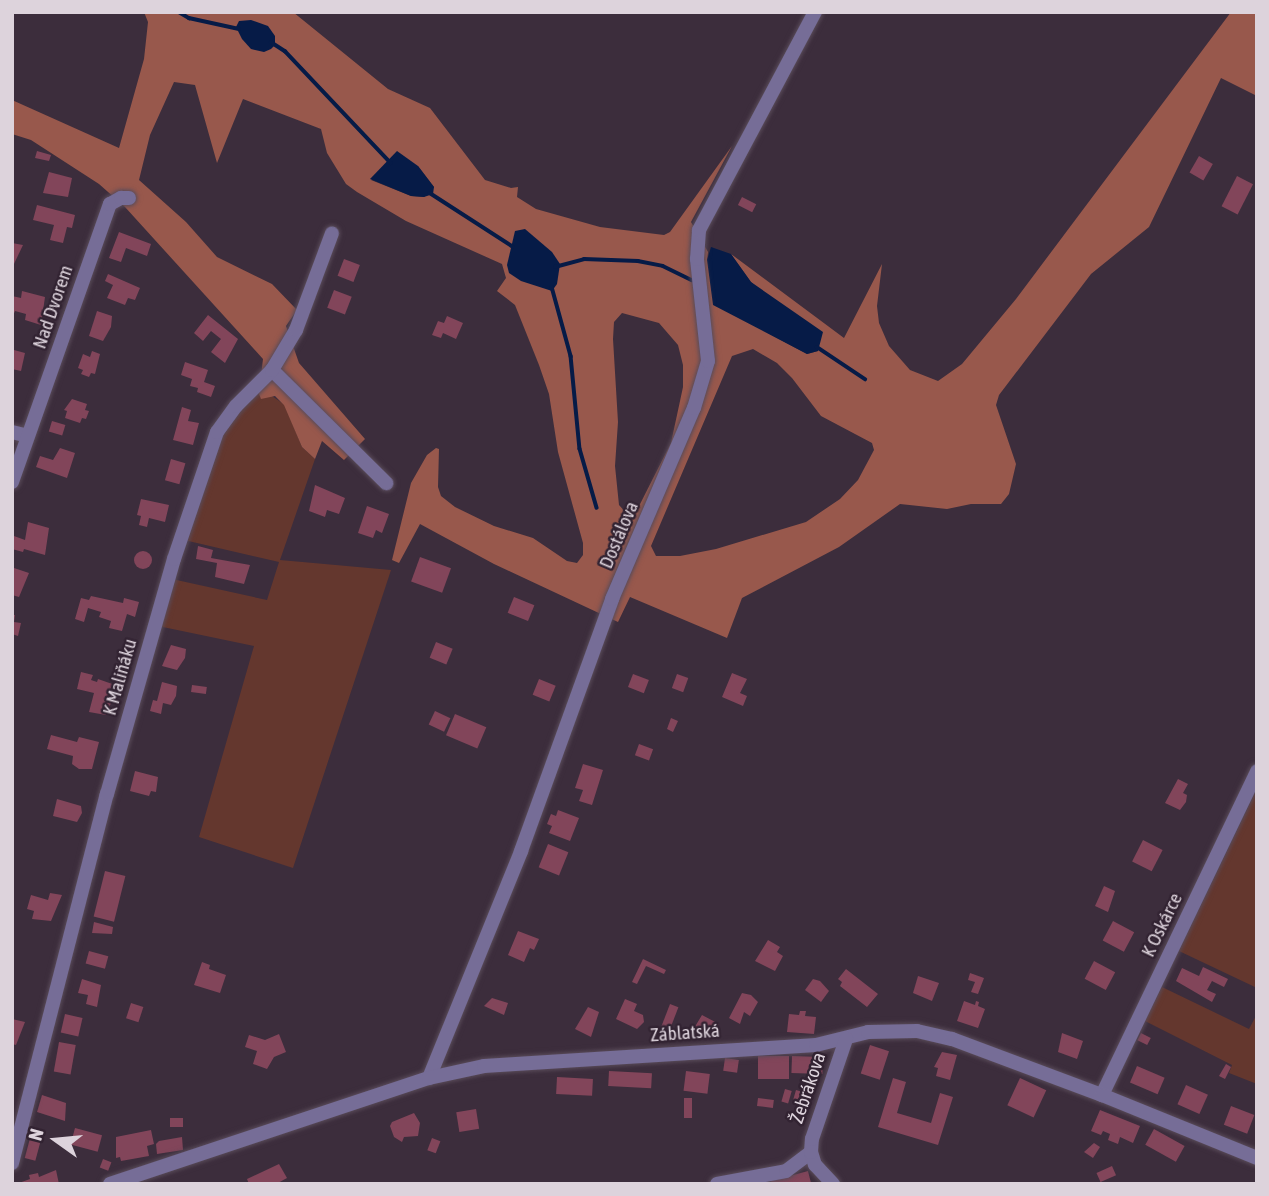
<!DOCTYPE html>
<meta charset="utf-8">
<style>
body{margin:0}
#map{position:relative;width:1269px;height:1196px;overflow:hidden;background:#3c2d3c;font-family:"Asap Condensed",sans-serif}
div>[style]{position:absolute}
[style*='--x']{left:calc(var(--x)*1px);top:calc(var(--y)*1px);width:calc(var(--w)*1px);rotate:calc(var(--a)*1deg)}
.green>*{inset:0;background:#64372e}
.forest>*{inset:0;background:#98584c}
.water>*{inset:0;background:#061b47}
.stream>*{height:3.5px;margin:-1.75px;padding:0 1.75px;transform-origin:1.75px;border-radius:1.75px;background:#061b47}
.building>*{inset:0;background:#82455a;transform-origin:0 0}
.round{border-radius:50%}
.roads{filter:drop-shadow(0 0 2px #594b59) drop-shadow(0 0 2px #594b59)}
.minor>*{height:14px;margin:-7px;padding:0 7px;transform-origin:7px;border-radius:7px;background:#766d97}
span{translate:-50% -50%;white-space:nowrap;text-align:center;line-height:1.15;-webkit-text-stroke:5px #322332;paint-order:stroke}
.street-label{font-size:19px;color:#ddd3dc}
.frame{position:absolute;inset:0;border:14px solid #ddd3dc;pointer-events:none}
.north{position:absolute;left:21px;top:1105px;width:70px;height:70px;-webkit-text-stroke:5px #322332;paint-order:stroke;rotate:285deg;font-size:19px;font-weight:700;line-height:28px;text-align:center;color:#ddd3dc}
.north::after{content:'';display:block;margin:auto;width:24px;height:32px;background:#ddd3dc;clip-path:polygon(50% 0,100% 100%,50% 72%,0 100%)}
</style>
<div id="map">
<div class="green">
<div style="clip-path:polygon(259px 387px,285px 405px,302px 447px,315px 459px,280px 560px,391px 570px,293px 868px,199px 837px,254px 646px,158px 626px,172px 579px,267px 600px,279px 562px,184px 540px,219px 439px)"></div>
<div style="clip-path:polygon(1257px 789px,1257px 988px,1179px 951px)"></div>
<div style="clip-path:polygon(1162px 987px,1249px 1029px,1257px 1014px,1257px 1084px,1229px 1073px,1232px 1065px,1145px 1021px)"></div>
</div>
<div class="forest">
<div style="clip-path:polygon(evenodd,144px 12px,293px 12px,388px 89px,430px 108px,485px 180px,511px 188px,518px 187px,517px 197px,536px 209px,600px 227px,664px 235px,670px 232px,732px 146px,691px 222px,708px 252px,707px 260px,768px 333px,807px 354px,818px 351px,767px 296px,751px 282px,731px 254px,844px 338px,882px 264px,877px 306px,879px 323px,889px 346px,910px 370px,938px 381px,962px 364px,1016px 299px,1231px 12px,1257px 12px,1257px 96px,1221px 78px,1149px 227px,1091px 274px,999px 395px,996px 405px,1016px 464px,1009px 494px,1001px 504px,971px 504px,947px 509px,900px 504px,839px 547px,742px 598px,727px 638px,630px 597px,618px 622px,494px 564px,420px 524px,399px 563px,392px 560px,411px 483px,427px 455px,436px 448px,439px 449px,438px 487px,441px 496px,455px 507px,494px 526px,533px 538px,567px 561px,577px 563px,583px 555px,583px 543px,558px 452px,549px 394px,539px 365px,515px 305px,497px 291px,506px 278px,502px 264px,406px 221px,357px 192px,346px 184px,327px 153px,321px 129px,243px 99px,217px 163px,195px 85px,174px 82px,150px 135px,139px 180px,186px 222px,217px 257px,272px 284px,297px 310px,286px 326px,299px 363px,365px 439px,344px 460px,322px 441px,315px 459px,302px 447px,284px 405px,275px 396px,261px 399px,259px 394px,263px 359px,125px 207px,99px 184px,31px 140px,12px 134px,12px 100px,119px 148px,144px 59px,148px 22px,144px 12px,418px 166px,434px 187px,424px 197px,411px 196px,371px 180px,418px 166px,144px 12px,622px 313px,659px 323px,678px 345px,683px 365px,683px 387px,671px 443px,634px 516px,629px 516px,619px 505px,615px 466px,618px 422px,613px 339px,614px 322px,622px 313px,144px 12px,753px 349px,777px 363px,792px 378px,821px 416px,872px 443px,874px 450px,858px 480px,840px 499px,806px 522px,716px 549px,680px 556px,656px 556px,651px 546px,732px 356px,753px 349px)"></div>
</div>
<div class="water">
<div style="clip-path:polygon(251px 20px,268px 26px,275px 36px,275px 45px,271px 49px,264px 52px,251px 49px,242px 39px,236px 27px,239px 21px)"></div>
<div style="clip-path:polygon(397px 151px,418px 166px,434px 187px,433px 194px,424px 197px,411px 196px,370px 179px)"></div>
<div style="clip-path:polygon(525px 229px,552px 252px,560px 264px,557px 284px,552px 291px,521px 281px,509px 273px,507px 265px,515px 231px)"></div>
<div style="clip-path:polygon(711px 247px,731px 254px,751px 282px,823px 332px,818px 351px,807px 354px,713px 305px,707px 260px)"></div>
</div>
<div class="stream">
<div style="--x:179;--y:12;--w:12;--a:31"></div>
<div style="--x:189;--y:18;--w:51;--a:12.4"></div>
<div style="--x:271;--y:42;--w:17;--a:33"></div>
<div style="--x:285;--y:51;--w:154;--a:46.6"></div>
<div style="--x:430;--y:193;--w:98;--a:32.9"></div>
<div style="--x:555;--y:267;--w:30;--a:-15"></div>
<div style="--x:584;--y:259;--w:54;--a:2.1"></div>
<div style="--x:638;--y:261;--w:25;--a:11"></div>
<div style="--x:663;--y:266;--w:32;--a:26"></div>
<div style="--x:552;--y:287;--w:72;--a:74.6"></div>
<div style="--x:571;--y:356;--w:93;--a:84.5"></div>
<div style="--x:580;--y:449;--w:61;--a:73.9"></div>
<div style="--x:817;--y:347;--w:58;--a:33.7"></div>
</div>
<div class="building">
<div style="clip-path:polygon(37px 151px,51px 155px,49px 161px,35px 158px)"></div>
<div style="left:1199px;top:156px;width:16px;height:19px;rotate:30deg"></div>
<div style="clip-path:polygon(49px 172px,72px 178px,68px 197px,43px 193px)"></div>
<div style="left:1237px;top:176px;width:18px;height:34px;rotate:27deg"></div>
<div style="left:742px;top:197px;width:16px;height:9px;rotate:27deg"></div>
<div style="clip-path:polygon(37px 205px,75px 215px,72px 228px,67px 227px,63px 243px,50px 240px,54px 225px,33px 220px)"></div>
<div style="clip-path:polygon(119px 232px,151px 244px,147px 256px,126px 248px,121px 262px,109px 258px)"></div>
<div style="clip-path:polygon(12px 243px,23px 245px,13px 266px,12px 266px)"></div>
<div style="left:344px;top:259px;width:17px;height:18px;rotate:21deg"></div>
<div style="clip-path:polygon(108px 274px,140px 288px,135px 300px,128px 298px,125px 305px,107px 298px,113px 285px,105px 281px)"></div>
<div style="left:334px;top:290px;width:19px;height:19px;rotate:21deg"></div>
<div style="clip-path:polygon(22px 291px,45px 297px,41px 325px,25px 320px,26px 314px,15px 311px,12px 318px,12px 296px,21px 298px)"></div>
<div style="clip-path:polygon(97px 311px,112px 316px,111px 327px,103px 341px,89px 336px)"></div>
<div style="clip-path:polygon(208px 315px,238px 339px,225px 363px,211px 352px,221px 339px,211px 331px,203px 341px,194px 333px)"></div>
<div style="clip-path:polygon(447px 316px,463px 323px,456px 339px,443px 333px,441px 338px,432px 335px,438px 321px,444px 323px)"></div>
<div style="clip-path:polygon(14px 350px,25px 353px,21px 371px,12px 369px)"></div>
<div style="clip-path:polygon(92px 351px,100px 354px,95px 374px,91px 373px,89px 377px,81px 374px,83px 370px,78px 368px,83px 354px,90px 357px)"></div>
<div style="clip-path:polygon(185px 362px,208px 370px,204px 382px,215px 386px,211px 397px,197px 392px,198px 388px,190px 386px,192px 379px,181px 375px)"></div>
<div style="clip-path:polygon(72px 399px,87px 404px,85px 410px,89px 411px,86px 419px,82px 418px,80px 423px,65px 418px,67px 411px,64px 410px)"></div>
<div style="clip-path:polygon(182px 407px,191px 410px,188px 421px,199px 423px,193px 445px,173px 440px)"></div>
<div style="left:52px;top:421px;width:14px;height:11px;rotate:17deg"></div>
<div style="clip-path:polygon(60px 448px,75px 453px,67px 478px,36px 467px,40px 456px,53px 460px)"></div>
<div style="left:171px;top:459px;width:15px;height:22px;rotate:16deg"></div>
<div style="clip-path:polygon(315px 485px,345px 498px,339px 514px,327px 510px,325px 517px,309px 511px)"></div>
<div style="clip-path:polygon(141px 499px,169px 505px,165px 522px,149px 518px,147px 527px,139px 525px,141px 516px,137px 515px)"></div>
<div style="clip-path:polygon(367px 506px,389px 514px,382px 533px,376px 530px,373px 538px,358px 533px)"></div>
<div style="clip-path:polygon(28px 522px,49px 528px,45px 555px,24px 549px,23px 552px,12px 549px,14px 536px,25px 540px)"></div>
<div style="clip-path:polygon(198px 546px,213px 550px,211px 558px,250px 565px,244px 584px,215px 577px,217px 563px,196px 559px)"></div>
<div class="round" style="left:134px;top:551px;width:18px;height:18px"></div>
<div style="left:420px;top:557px;width:33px;height:26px;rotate:20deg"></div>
<div style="clip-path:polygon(14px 568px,29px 573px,19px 597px,12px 595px)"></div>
<div style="clip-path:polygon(91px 596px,123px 603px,124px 598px,139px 602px,135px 617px,127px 614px,122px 631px,109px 628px,111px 621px,99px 617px,101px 612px,88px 608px,84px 622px,75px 619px,81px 598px,89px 600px)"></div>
<div style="left:514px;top:597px;width:22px;height:17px;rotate:22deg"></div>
<div style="clip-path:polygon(12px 615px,15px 615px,14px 622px,21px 623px,18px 636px,12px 634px)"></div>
<div style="left:436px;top:642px;width:18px;height:17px;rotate:22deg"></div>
<div style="clip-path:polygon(171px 645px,186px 649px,185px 658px,177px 670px,162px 666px)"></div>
<div style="clip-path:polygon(81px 672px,93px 675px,91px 680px,97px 682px,98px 679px,118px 686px,106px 715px,89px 712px,94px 693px,77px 689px)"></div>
<div style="clip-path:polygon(732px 673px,747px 679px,740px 693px,747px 696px,743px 706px,722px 697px)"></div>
<div style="left:633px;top:674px;width:17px;height:14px;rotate:21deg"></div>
<div style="left:677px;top:674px;width:12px;height:15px;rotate:20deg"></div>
<div style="left:539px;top:679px;width:18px;height:17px;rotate:22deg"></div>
<div style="clip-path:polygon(162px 682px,177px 686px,176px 696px,171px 705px,163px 703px,161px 714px,150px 711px,153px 700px,157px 701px)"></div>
<div style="left:192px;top:685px;width:15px;height:7px;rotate:8deg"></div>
<div style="left:435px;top:711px;width:17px;height:15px;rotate:25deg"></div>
<div style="left:455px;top:714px;width:34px;height:23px;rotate:23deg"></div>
<div style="clip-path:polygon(671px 718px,678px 721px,673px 732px,667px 729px)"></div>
<div style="clip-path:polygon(51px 735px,77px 742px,79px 737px,99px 742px,92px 769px,79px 769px,72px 764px,73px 756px,47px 749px)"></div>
<div style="left:639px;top:744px;width:15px;height:12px;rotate:20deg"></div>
<div style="clip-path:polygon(583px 764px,603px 770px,592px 805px,579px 801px,583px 790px,575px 788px)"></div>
<div style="clip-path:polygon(135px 771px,158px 777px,156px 792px,151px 791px,149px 796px,130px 791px)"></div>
<div style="clip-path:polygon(1178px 779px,1188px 784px,1183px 793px,1187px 795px,1186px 802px,1180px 810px,1165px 803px)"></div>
<div style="clip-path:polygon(57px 799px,81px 806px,82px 813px,77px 822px,53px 816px)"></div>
<div style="clip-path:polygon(558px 810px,579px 818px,570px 841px,549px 833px,552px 826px,547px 824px,551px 814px,556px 816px)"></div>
<div style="left:1143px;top:840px;width:22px;height:24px;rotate:27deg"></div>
<div style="left:548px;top:844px;width:22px;height:25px;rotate:22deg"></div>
<div style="left:105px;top:871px;width:21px;height:47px;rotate:14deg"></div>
<div style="clip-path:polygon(1104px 886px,1115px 891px,1108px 912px,1095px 906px)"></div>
<div style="clip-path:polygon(50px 893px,62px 895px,51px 921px,32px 919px,34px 911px,27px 909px,31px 895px,48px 900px)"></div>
<div style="left:1113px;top:921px;width:24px;height:22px;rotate:28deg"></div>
<div style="clip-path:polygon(94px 922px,113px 927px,112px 934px,92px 933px)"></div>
<div style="clip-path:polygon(518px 931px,539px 939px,534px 950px,530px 948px,524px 962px,508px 955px)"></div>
<div style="clip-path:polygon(768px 940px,780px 947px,777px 952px,783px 956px,775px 971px,755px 961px)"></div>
<div style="left:89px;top:951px;width:20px;height:13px;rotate:15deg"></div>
<div style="clip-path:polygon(643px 959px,666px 970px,664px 974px,646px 966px,637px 984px,632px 982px)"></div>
<div style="left:1094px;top:961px;width:24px;height:20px;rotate:28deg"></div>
<div style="clip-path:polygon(202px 962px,210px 965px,209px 969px,226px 975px,220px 993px,194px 985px)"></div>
<div style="clip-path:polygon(1203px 967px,1228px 979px,1224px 987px,1212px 981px,1207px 990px,1216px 994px,1212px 1002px,1176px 981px,1182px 968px,1199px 976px)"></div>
<div style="clip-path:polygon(846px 969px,878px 994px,867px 1007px,840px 986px,842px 982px,838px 979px)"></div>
<div style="clip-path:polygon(970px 973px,984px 978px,978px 994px,971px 992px,975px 982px,968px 980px)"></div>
<div style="clip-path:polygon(918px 976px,939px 983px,932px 1001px,913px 993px)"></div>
<div style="clip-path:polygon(82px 979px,101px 985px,97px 1007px,86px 1004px,88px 995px,78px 993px)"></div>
<div style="clip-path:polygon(813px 979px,820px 981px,829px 991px,821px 1002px,805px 990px)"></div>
<div style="clip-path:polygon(742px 993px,751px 995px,758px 1002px,750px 1016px,744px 1012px,740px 1024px,729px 1018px)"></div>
<div style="clip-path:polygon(492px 998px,508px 1003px,504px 1015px,484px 1006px)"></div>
<div style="clip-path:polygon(625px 999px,637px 1004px,634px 1011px,643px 1015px,644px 1022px,637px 1029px,616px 1019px)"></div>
<div style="clip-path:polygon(964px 1001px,975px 1005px,976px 1001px,979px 1002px,978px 1006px,985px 1009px,978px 1028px,957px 1021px)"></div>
<div style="left:131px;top:1003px;width:13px;height:16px;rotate:18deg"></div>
<div style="left:670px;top:1004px;width:9px;height:25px;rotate:21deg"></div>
<div style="clip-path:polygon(588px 1007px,599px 1012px,591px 1037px,575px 1029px)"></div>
<div style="clip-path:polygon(800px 1011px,806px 1011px,805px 1016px,816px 1017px,814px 1034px,787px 1032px,789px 1014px,799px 1015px)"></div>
<div style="left:65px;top:1014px;width:18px;height:19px;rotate:13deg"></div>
<div style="clip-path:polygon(702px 1015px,719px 1024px,713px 1035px,703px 1029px,700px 1034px,693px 1030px)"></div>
<div style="clip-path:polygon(12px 1019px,25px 1022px,16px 1045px,12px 1044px)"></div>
<div style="clip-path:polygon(1062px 1033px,1083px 1041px,1077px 1059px,1058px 1052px)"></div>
<div style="left:1141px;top:1033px;width:11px;height:8px;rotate:27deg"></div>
<div style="clip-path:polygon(279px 1034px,286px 1052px,274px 1057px,267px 1069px,253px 1064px,257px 1051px,245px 1047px,249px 1035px,265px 1040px)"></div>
<div style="left:59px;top:1042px;width:17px;height:30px;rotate:10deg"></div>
<div style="left:870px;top:1045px;width:20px;height:30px;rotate:18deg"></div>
<div style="clip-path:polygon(942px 1052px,957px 1055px,950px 1080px,936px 1076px,938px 1068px,934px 1067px)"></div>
<div style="left:758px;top:1056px;width:31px;height:23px"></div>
<div style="left:792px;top:1056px;width:31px;height:17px;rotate:2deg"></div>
<div style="left:725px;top:1058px;width:14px;height:13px;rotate:8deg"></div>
<div style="clip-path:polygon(1226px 1064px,1231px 1067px,1225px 1079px,1219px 1076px)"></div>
<div style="left:1137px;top:1066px;width:30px;height:18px;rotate:23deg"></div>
<div style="left:609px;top:1071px;width:43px;height:15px;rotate:3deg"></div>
<div style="left:686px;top:1071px;width:24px;height:20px;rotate:7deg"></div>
<div style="left:557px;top:1077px;width:36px;height:17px;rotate:3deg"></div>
<div style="clip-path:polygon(893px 1078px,906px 1082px,897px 1113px,931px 1123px,940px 1093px,953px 1097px,938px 1145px,878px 1127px)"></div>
<div style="left:1020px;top:1078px;width:29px;height:30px;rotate:25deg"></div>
<div style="left:1186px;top:1085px;width:24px;height:21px;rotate:24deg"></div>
<div style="left:785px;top:1089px;width:7px;height:13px;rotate:16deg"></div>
<div style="left:796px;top:1090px;width:7px;height:12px;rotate:16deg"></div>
<div style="clip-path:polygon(42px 1095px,66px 1103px,65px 1121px,37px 1112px)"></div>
<div style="left:684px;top:1098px;width:8px;height:20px"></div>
<div style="left:758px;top:1098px;width:16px;height:8px;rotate:7deg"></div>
<div style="left:1231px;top:1106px;width:25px;height:20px;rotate:21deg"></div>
<div style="left:476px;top:1109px;width:20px;height:20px;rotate:81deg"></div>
<div style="clip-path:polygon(1100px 1110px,1140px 1126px,1133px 1143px,1120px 1137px,1118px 1144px,1108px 1140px,1110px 1134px,1103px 1131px,1101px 1135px,1091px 1131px)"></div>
<div style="clip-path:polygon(414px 1113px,420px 1123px,418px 1136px,404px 1137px,402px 1142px,394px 1137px,390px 1126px,392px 1122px)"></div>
<div style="left:183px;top:1118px;width:9px;height:13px;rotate:90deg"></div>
<div style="left:33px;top:1127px;width:11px;height:32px;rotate:15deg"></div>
<div style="left:75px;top:1128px;width:28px;height:17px;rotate:15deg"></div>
<div style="left:1154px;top:1129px;width:35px;height:18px;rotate:29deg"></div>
<div style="clip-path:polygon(151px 1130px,154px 1144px,147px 1146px,149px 1156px,121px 1161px,120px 1157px,116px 1158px,116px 1137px)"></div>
<div style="clip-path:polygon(182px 1137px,183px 1150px,157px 1154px,156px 1144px,159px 1141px)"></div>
<div style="left:432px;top:1138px;width:9px;height:13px;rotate:21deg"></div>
<div style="clip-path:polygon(1094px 1143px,1100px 1147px,1093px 1158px,1084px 1152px)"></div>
<div style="left:103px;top:1159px;width:9px;height:9px;rotate:21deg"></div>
<div style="clip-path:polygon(279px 1164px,287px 1178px,276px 1184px,249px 1184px,247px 1179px)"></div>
<div style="left:1112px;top:1166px;width:10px;height:17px;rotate:66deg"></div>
<div style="clip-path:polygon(56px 1170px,59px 1184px,16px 1184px,30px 1179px,29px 1175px,38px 1173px,39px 1177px)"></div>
<div style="clip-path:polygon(808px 1171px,811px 1183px,772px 1184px,771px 1181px)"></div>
</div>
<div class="roads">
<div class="minor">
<div style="--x:272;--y:370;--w:161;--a:44.7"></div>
<div style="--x:12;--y:432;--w:16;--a:14"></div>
<div style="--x:12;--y:482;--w:295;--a:-70.6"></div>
<div style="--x:110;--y:204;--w:13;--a:-29"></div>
<div style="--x:121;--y:198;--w:8;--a:0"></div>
<div style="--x:429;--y:1078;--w:245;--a:-67.9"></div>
<div style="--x:521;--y:851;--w:268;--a:-70.1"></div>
<div style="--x:612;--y:599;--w:208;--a:-66.8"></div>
<div style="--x:694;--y:408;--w:49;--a:-73.4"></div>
<div style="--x:708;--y:361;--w:103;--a:-96.2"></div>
<div style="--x:697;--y:259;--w:29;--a:-86"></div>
<div style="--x:699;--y:230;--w:247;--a:-62"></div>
<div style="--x:1102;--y:1095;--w:359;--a:-64.4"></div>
<div style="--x:12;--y:1163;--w:381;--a:-75.6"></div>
<div style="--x:107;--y:794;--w:244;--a:-74.1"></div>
<div style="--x:174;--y:559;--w:134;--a:-71.3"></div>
<div style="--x:217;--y:432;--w:32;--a:-54"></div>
<div style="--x:236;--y:406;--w:51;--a:-45"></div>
<div style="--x:272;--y:370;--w:47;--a:-59"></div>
<div style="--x:296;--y:330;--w:103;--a:-69.6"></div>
<div style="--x:110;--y:1184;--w:336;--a:-18.4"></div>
<div style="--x:429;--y:1078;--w:56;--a:-12.3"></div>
<div style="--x:484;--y:1066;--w:333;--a:-3.6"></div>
<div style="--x:816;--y:1045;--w:54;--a:-14"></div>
<div style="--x:868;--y:1032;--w:49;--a:-1.2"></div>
<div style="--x:917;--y:1031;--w:36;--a:13"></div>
<div style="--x:952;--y:1039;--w:160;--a:20.5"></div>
<div style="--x:1102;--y:1095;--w:167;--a:22.1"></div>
<div style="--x:717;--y:1184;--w:70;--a:-10.7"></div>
<div style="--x:786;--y:1171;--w:31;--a:-37"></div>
<div style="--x:833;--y:1184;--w:26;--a:-133"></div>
<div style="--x:815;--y:1165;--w:14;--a:-107"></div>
<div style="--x:811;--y:1152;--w:13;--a:-86"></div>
<div style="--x:812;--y:1139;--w:106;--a:-71.2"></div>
</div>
</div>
<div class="street-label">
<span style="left:53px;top:307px;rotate:-71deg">Nad Dvorem</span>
<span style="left:619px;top:535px;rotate:-67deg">Dostálova</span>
<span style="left:120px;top:677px;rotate:-74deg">K Maliňáku</span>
<span style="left:1162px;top:925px;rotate:-64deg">K Oskárce</span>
<span style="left:685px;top:1033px;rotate:-4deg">Záblatská</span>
<span style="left:808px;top:1088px;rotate:-71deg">Žebrákova</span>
</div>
<div class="frame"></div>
<div class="north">N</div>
</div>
